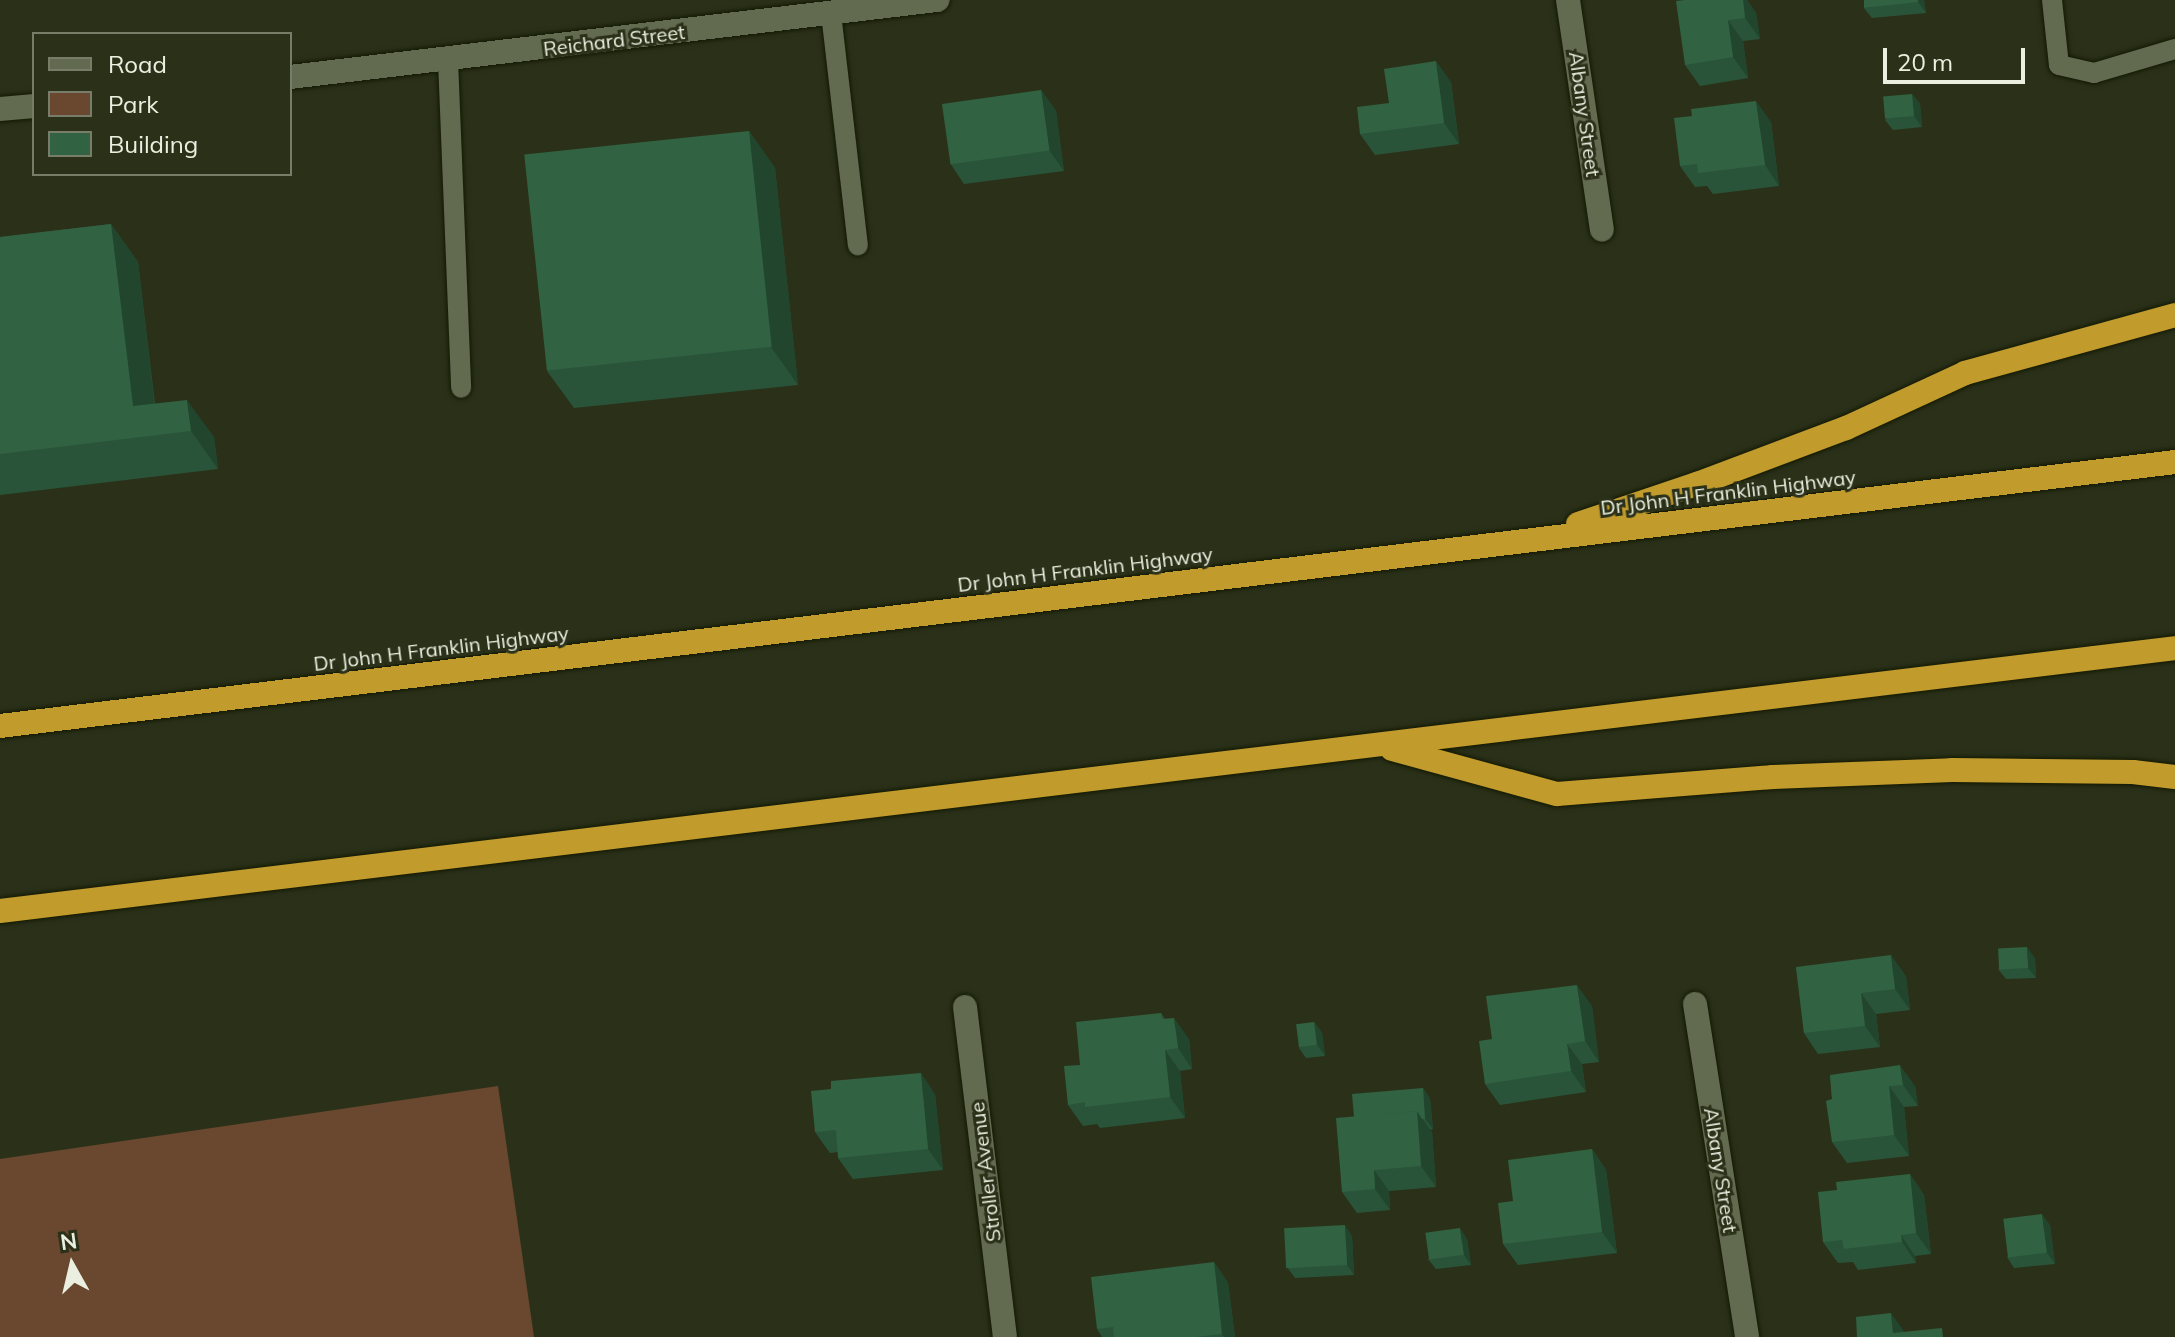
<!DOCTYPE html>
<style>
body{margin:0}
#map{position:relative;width:2175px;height:1337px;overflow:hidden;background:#2b3119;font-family:Mulish,sans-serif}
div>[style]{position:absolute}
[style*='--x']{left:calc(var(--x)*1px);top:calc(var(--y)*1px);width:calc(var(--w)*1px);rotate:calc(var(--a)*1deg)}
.green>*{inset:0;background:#6a472f}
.roads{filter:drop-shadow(0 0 2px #131903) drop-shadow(0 0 2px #131903)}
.lane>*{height:20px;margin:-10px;padding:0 10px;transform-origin:10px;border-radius:10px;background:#626a50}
.street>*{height:24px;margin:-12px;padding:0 12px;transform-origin:12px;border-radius:12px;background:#626a50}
.highway>*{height:24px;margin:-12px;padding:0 12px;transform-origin:12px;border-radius:12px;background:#c29b2d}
.wall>*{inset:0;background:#2a5439}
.shaded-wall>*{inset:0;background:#22452e}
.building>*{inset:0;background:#316242;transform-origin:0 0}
span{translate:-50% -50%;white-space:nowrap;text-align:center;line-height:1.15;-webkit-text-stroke:6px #2b3119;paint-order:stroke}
.street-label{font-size:20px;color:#eaefe0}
.legend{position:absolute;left:32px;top:32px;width:260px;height:144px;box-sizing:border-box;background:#2b3119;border:2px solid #777d69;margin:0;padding:10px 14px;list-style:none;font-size:24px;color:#eaefe0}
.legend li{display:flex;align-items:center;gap:16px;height:40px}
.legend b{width:40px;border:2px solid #777d69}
.north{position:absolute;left:32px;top:1225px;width:80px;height:80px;-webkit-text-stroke:6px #2b3119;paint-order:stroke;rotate:352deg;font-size:22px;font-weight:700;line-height:32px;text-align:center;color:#eaefe0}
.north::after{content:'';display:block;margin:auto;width:28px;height:36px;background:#eaefe0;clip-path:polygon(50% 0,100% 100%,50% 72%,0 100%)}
.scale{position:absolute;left:1883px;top:48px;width:142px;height:36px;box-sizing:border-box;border:4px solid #eaefe0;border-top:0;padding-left:10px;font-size:24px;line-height:28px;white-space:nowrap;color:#eaefe0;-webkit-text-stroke:6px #2b3119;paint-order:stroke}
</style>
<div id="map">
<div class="green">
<div style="clip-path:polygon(498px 1086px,534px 1337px,0 1337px,0 1159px)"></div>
</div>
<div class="roads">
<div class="lane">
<div style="--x:2052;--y:0;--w:65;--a:83.9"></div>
<div style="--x:2059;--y:65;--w:36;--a:13"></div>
<div style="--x:2094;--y:73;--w:84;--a:-16.5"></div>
<div style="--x:831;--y:13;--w:234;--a:83.4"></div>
<div style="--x:448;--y:60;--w:328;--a:87.7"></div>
</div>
<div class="street">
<div style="--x:1568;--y:0;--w:232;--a:81.6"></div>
<div style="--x:290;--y:77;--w:652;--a:-6.79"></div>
<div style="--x:0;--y:109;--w:34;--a:-5"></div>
<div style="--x:1695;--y:1004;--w:337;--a:81.1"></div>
<div style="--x:965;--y:1007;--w:332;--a:83.1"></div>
</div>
<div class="highway">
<div style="--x:1578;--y:524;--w:126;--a:-18.6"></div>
<div style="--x:1697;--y:484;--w:159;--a:-20.6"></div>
<div style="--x:1846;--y:428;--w:131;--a:-24.8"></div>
<div style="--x:1965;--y:373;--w:218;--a:-15.4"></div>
<div style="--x:0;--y:726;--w:2191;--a:-6.92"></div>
<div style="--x:1392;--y:749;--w:171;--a:15.3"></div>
<div style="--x:1557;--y:794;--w:217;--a:-4.5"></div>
<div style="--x:1773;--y:777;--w:179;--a:-2.2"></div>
<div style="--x:1952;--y:770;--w:181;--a:0.6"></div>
<div style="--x:2133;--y:772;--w:42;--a:6.8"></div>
<div style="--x:0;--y:911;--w:2191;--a:-6.89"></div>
</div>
</div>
<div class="wall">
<div style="clip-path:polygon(1685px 0,1747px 0,1756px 13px,1760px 39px,1743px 41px,1748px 78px,1700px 86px,1685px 65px)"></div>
<div style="clip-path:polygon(1924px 0,1926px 13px,1872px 18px,1864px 8px)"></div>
<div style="clip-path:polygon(1451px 82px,1459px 144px,1375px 155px,1360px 134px,1389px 103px)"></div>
<div style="clip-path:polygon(1041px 90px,1056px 111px,1064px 171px,964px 184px,950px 163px)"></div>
<div style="clip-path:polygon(1912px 94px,1920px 104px,1922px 127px,1893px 130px,1885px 120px)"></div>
<div style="clip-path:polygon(1771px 122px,1779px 186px,1713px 194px,1707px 186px,1695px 187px,1680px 166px)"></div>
<div style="clip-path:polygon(749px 131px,775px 168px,798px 385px,574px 408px,547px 371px)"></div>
<div style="clip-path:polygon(111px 224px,138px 262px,155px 404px,214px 437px,218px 469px,0 495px,0 237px)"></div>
<div style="clip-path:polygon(2035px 958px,2036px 978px,2006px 979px,1998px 969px)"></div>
<div style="clip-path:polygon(1796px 967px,1906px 976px,1910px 1010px,1876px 1014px,1880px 1047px,1818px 1054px,1804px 1033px)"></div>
<div style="clip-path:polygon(1592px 1006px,1599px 1062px,1582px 1064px,1586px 1092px,1500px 1105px,1485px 1084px,1492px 1039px)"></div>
<div style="clip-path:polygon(1161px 1013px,1165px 1019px,1189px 1039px,1192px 1069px,1180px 1071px,1185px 1118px,1100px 1128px,1097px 1124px,1083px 1126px,1068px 1105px,1080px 1065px)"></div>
<div style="clip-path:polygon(1314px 1022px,1322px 1033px,1325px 1056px,1306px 1058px,1299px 1048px)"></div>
<div style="clip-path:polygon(1830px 1075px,1915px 1086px,1918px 1106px,1904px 1107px,1909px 1156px,1847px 1163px,1832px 1142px,1832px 1099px)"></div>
<div style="clip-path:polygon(1423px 1088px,1430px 1099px,1433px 1129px,1430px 1130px,1432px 1132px,1436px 1187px,1389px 1191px,1390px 1210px,1357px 1213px,1342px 1192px,1354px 1117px)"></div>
<div style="clip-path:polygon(935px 1094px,943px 1170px,853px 1179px,838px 1158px,838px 1152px,830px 1153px,815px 1132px)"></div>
<div style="clip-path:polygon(1592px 1149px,1606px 1170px,1617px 1253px,1518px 1265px,1503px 1244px,1513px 1201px)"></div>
<div style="clip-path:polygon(1910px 1174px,1924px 1195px,1931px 1254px,1915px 1256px,1916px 1263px,1858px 1270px,1853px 1262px,1838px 1263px,1823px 1242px,1837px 1190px)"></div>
<div style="clip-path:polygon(2050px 1225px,2055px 1264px,2014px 1268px,2007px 1257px)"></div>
<div style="clip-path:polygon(1352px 1236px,1354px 1275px,1295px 1278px,1287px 1267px)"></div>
<div style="clip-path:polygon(1467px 1239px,1471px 1265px,1436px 1269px,1428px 1259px)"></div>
<div style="clip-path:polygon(1214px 1262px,1228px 1283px,1235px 1337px,1102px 1337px,1097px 1329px)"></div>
</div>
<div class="shaded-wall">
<div style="clip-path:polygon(1743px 0,1747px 0,1756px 13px,1760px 39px,1745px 18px)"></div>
<div style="clip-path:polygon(1918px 0,1924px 0,1926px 13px,1918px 2px)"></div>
<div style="clip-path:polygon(1728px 20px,1743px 41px,1748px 78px,1733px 57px)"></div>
<div style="clip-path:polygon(1436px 61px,1451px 82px,1459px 144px,1444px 123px)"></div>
<div style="clip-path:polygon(1041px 90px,1056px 111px,1064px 171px,1049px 150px)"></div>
<div style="clip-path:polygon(1912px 94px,1920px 104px,1922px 127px,1914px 116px)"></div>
<div style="clip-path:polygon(1756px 101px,1771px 122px,1779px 186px,1765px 165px)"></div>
<div style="clip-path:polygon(749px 131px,775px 168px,798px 385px,771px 347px)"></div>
<div style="clip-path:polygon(111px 224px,138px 262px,158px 435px,133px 406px)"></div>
<div style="clip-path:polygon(187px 400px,214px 437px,218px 469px,191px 431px)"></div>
<div style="clip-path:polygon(2027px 947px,2035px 958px,2036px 978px,2028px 968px)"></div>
<div style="clip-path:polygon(1891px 955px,1906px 976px,1910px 1010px,1895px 989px)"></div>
<div style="clip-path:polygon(1577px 985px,1592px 1006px,1599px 1062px,1585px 1041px)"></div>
<div style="clip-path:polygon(1861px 993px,1876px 1014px,1880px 1047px,1865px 1026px)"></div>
<div style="clip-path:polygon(1174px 1018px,1189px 1039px,1192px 1069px,1178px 1048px)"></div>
<div style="clip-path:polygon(1314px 1022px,1322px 1033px,1325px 1056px,1317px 1045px)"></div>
<div style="clip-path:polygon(1567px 1044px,1582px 1064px,1586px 1092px,1571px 1071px)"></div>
<div style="clip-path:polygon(1165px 1050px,1180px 1071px,1185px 1118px,1170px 1097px)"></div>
<div style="clip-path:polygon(1900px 1065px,1915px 1086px,1918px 1106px,1903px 1085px)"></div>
<div style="clip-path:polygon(921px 1073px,935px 1094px,943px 1170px,928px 1149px)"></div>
<div style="clip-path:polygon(1889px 1086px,1904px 1107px,1909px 1156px,1894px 1135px)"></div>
<div style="clip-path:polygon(1423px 1088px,1430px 1099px,1433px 1129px,1425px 1119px)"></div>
<div style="clip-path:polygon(1417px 1111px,1432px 1132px,1436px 1187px,1421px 1166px)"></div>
<div style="clip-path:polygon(1592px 1149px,1606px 1170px,1617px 1253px,1602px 1232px)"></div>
<div style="clip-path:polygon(1374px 1170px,1389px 1191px,1390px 1210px,1375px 1189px)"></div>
<div style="clip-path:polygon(1910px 1174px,1924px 1195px,1931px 1254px,1916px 1233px)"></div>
<div style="clip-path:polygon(2042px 1214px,2050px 1225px,2055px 1264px,2047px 1253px)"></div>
<div style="clip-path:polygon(1345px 1225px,1352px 1236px,1354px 1275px,1347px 1265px)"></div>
<div style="clip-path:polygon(1460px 1228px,1467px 1239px,1471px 1265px,1464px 1255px)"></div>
<div style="clip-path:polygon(1901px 1235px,1915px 1256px,1916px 1263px,1902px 1242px)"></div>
<div style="clip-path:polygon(1214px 1262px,1228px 1283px,1235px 1337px,1224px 1337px,1222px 1334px)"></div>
<div style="clip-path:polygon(1891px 1313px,1906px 1334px,1893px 1333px)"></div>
</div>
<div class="building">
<div style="clip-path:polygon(1685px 0,1743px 0,1745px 18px,1728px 20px,1733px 57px,1685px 65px,1676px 1px)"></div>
<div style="clip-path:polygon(1864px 0,1918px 0,1918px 2px,1864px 8px)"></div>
<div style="clip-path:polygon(1436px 61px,1444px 123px,1360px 134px,1357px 107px,1389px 103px,1384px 69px)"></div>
<div style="left:1041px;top:90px;width:61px;height:100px;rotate:82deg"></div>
<div style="left:1912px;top:94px;width:22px;height:29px;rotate:85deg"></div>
<div style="clip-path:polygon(1756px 101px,1765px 165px,1698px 173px,1697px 164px,1680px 166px,1674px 118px,1692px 116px,1691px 109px)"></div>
<div style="left:749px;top:131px;width:217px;height:226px;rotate:84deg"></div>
<div style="clip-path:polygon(111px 224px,133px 406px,187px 400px,191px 431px,0 454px,0 237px)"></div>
<div style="left:2027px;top:947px;width:21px;height:29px;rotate:87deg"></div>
<div style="clip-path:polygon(1891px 955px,1895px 989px,1861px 993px,1865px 1026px,1804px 1033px,1796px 967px)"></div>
<div style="clip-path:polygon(1577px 985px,1585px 1041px,1567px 1044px,1571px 1071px,1485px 1084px,1479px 1041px,1492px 1039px,1486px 996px)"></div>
<div style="clip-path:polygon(1161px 1013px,1162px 1019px,1174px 1018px,1178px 1048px,1165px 1050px,1170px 1097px,1085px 1107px,1085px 1102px,1068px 1105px,1064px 1066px,1080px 1065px,1076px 1022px)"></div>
<div style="left:1314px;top:1022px;width:23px;height:18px;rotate:83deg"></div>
<div style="clip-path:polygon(1900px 1065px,1903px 1085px,1889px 1086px,1894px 1135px,1832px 1142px,1826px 1101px,1832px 1099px,1830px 1075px)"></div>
<div style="clip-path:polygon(921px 1073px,928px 1149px,838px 1158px,836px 1130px,815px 1132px,811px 1091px,831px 1089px,831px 1081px)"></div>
<div style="clip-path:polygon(1423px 1088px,1425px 1119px,1422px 1119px,1417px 1111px,1354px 1117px,1352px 1094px)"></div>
<div style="clip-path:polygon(1417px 1111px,1421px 1166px,1374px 1170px,1375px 1189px,1342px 1192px,1336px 1118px)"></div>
<div style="clip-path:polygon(1592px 1149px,1602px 1232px,1503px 1244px,1498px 1203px,1513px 1201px,1508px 1160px)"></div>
<div style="clip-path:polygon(1910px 1174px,1916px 1233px,1901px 1235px,1902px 1242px,1844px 1249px,1842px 1240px,1823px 1242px,1818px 1192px,1837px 1190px,1836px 1182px)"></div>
<div style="left:2042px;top:1214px;width:39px;height:39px;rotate:83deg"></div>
<div style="left:1345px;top:1225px;width:40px;height:61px;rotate:87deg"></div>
<div style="left:1460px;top:1228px;width:27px;height:35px;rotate:82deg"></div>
<div style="clip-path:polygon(1214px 1262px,1222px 1334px,1196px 1337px,1114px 1337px,1113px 1327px,1097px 1329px,1091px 1277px)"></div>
<div style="clip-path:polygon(1891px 1313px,1893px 1333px,1942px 1328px,1943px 1337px,1857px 1337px,1856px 1317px)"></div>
</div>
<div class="street-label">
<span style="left:614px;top:40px;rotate:-7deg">Reichard Street</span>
<span style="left:1585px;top:114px;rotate:82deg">Albany Street</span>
<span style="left:1728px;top:492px;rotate:-7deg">Dr John H Franklin Highway</span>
<span style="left:1085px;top:569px;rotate:-7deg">Dr John H Franklin Highway</span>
<span style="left:441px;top:648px;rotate:-7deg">Dr John H Franklin Highway</span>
<span style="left:1721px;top:1170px;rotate:81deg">Albany Street</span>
<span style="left:985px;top:1172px;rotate:-97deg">Stroller Avenue</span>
</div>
<ul class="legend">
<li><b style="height:10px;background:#626a50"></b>Road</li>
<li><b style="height:22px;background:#6a472f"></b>Park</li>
<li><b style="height:22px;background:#316242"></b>Building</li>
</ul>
<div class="north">N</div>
<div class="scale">20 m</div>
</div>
